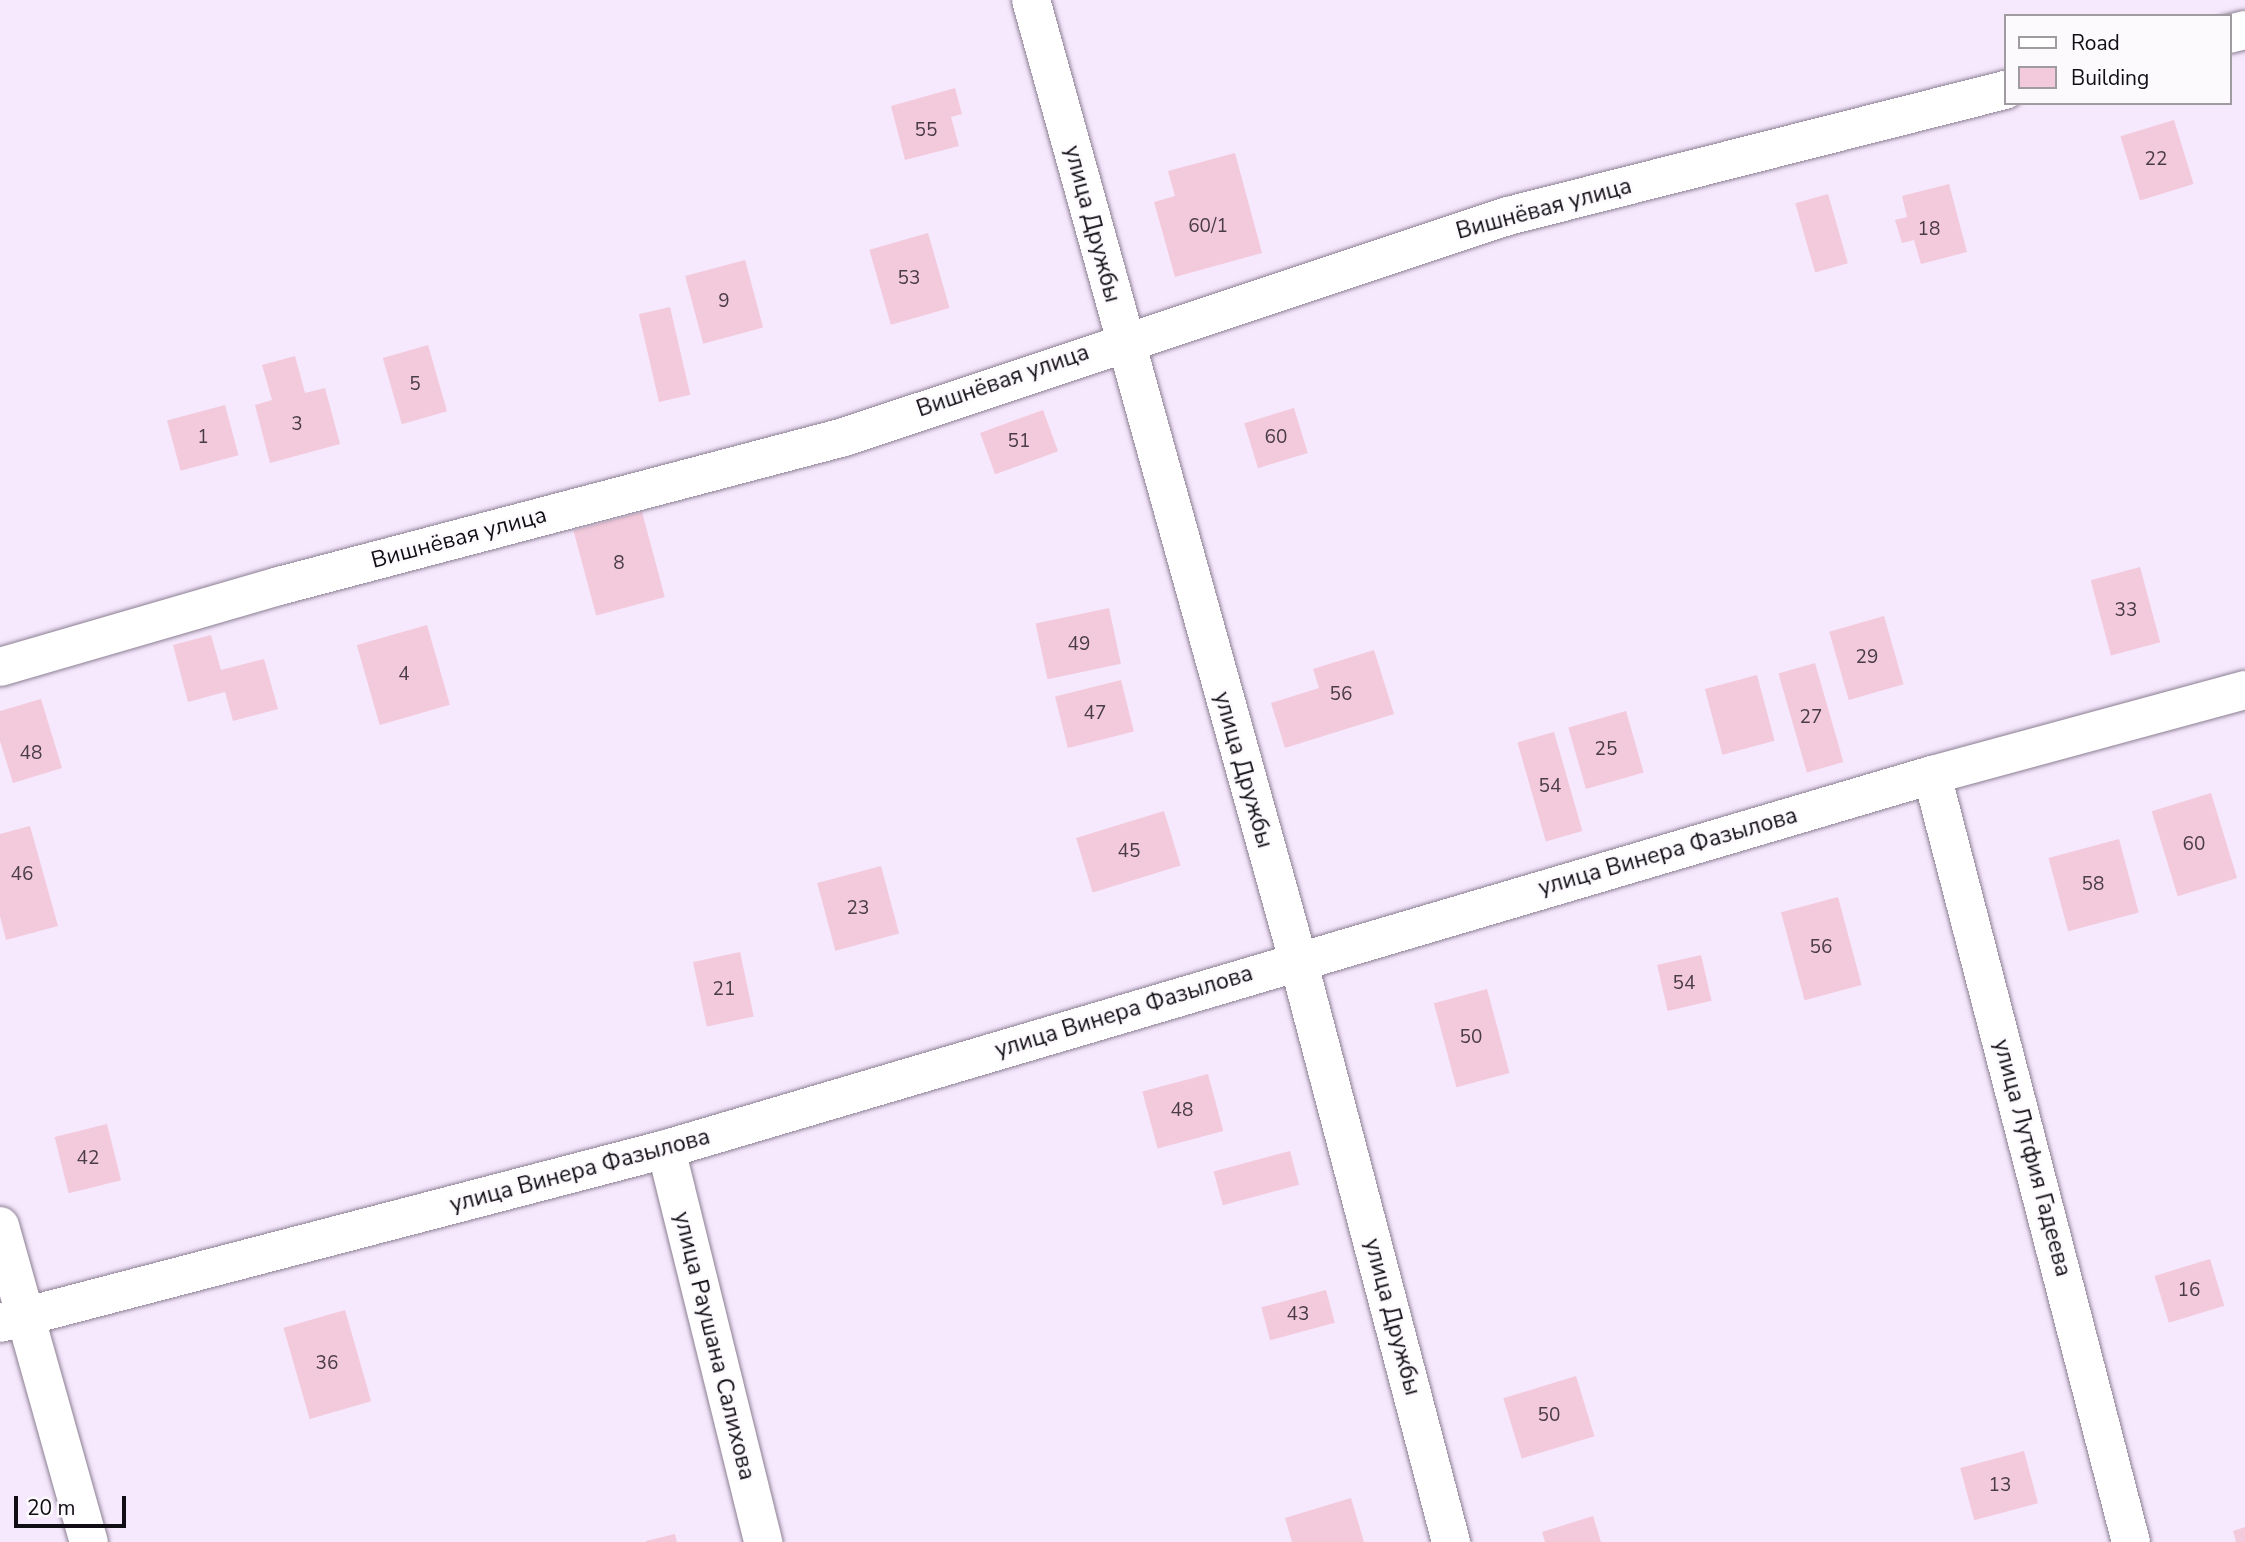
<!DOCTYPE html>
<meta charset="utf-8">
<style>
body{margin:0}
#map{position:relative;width:2245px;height:1542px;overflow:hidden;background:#f6e8fd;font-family:"Nunito Sans",sans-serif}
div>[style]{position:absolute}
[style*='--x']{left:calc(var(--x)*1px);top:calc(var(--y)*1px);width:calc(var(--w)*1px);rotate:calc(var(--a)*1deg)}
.building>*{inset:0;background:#f3cadc;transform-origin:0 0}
.roads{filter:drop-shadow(0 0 2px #8b7f92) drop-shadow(0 0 2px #8b7f92)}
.minor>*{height:38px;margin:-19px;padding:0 19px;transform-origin:19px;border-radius:19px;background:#fff}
span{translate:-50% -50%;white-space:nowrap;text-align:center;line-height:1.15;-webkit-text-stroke:5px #fdfafe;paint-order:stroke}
.number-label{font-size:19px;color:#4a3c46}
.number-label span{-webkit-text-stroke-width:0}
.street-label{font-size:23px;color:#110d14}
.legend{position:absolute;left:2004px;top:14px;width:228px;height:91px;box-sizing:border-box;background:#fdfafe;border:2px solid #9f9ba0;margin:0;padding:9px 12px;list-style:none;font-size:21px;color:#110d14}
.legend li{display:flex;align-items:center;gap:14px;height:35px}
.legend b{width:35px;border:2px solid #9f9ba0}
.scale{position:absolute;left:14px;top:1496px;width:112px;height:32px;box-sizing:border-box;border:4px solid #110d14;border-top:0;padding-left:9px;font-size:21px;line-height:24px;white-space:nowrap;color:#110d14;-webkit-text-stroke:5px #fdfafe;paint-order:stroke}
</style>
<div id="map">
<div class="building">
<div style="clip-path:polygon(955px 88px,962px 114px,951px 117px,959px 146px,905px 160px,891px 106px)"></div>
<div style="left:2174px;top:120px;width:67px;height:56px;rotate:73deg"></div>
<div style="clip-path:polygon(1235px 153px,1262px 253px,1175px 277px,1154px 202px,1175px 196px,1168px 171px)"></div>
<div style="clip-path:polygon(1949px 184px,1967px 252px,1921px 264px,1914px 240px,1902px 243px,1895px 220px,1907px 217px,1902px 196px)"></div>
<div style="left:1828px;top:194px;width:72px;height:34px;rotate:74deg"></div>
<div style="left:928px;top:233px;width:78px;height:61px;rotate:74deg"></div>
<div style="left:745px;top:260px;width:70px;height:62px;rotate:75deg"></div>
<div style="left:670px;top:307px;width:90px;height:32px;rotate:77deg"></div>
<div style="left:428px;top:345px;width:69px;height:47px;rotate:74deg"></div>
<div style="clip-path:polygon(295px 356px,305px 393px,325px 388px,340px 444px,270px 463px,255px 405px,272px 400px,262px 365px)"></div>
<div style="left:225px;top:405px;width:52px;height:60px;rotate:75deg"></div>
<div style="left:1294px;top:408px;width:47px;height:52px;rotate:73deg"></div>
<div style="left:1043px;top:410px;width:44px;height:67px;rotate:70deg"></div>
<div style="left:642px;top:512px;width:88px;height:71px;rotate:75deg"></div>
<div style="left:2140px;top:567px;width:78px;height:51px;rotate:75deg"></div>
<div style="left:1109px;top:608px;width:57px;height:75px;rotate:78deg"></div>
<div style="left:1884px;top:616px;width:71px;height:57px;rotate:74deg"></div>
<div style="left:427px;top:625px;width:83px;height:73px;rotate:74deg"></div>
<div style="clip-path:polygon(211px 635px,221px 670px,264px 659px,278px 709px,233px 721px,225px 692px,188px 702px,173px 645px)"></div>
<div style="clip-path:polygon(1374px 650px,1394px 714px,1285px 748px,1271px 703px,1319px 688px,1313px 669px)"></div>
<div style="left:1815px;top:663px;width:103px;height:38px;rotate:74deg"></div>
<div style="left:1757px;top:675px;width:68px;height:54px;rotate:75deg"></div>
<div style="left:1121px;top:680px;width:53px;height:68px;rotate:76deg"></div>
<div style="clip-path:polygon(41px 699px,62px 768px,13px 783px,0 741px,0 711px)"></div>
<div style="left:1626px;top:711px;width:64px;height:60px;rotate:74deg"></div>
<div style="left:1554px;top:732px;width:103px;height:38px;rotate:74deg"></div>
<div style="left:2211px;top:793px;width:89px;height:62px;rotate:73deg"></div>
<div style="left:1164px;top:811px;width:57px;height:92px;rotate:73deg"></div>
<div style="clip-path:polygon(30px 826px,58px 926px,6px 940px,0 916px,0 834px)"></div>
<div style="left:2119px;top:839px;width:76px;height:73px;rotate:75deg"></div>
<div style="left:881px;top:866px;width:70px;height:66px;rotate:75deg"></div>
<div style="left:1838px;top:897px;width:91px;height:59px;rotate:75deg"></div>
<div style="left:740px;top:952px;width:66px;height:48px;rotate:78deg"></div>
<div style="left:1701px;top:955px;width:47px;height:45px;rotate:77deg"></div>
<div style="left:1487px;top:989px;width:87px;height:55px;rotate:75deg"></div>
<div style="left:1208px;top:1074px;width:59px;height:68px;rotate:75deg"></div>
<div style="left:107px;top:1124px;width:58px;height:54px;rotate:76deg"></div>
<div style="left:1290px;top:1151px;width:35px;height:79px;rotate:75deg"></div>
<div style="left:2210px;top:1259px;width:49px;height:58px;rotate:73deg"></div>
<div style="left:1326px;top:1290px;width:34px;height:67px;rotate:75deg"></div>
<div style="left:345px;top:1310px;width:95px;height:64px;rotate:74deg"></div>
<div style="left:1576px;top:1376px;width:63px;height:76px;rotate:73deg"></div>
<div style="left:2024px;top:1451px;width:54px;height:66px;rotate:75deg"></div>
<div style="clip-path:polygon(1351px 1498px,1364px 1542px,1292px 1542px,1285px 1518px)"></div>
<div style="clip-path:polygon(1593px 1516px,1601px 1542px,1545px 1542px,1542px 1532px)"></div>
<div style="clip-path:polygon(2245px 1527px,2245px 1542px,2236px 1542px,2233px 1531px)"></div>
<div style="clip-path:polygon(675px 1534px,677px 1542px,646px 1542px,646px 1541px)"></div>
</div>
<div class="roads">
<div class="minor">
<div style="--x:1031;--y:0;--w:996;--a:74.46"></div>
<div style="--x:1298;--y:960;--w:602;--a:75.27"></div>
<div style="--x:2229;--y:34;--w:16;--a:-14"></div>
<div style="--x:0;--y:667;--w:291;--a:-16.2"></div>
<div style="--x:279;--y:586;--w:584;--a:-14.77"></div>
<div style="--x:844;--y:437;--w:700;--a:-18.41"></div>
<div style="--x:1508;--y:216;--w:513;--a:-14.23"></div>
<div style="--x:1932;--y:775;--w:792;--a:75.46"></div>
<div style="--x:666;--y:1149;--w:405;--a:76.1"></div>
<div style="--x:0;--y:1226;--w:328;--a:74.3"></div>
<div style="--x:0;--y:1323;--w:688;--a:-14.64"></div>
<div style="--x:666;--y:1149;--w:1320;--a:-16.46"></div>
<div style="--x:1932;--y:775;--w:324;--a:-15.2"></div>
</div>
</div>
<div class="number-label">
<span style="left:926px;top:131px">55</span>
<span style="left:2156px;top:160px">22</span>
<span style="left:1208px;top:227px">60/1</span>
<span style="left:1929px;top:230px">18</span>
<span style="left:909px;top:279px">53</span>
<span style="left:724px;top:302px">9</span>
<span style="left:415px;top:385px">5</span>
<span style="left:297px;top:425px">3</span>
<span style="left:203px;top:438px">1</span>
<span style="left:1276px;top:438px">60</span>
<span style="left:1019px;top:442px">51</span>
<span style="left:619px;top:564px">8</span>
<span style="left:2126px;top:611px">33</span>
<span style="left:1079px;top:645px">49</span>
<span style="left:1867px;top:658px">29</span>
<span style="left:404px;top:675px">4</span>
<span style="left:1341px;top:695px">56</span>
<span style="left:1095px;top:714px">47</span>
<span style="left:1811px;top:718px">27</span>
<span style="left:1606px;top:750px">25</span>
<span style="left:31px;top:754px">48</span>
<span style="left:1550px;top:787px">54</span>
<span style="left:2194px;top:845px">60</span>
<span style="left:1129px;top:852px">45</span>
<span style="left:22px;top:875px">46</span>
<span style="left:2093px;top:885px">58</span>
<span style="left:858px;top:909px">23</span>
<span style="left:1821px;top:948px">56</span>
<span style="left:1684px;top:984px">54</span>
<span style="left:724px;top:990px">21</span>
<span style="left:1471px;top:1038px">50</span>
<span style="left:1182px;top:1111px">48</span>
<span style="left:88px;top:1159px">42</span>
<span style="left:2189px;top:1291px">16</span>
<span style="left:1298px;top:1315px">43</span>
<span style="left:327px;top:1364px">36</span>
<span style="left:1549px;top:1416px">50</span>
<span style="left:2000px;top:1486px">13</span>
</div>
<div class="street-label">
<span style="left:1544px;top:209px;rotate:-15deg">Вишнёвая улица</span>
<span style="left:1092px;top:224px;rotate:75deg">улица Дружбы</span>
<span style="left:1003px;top:381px;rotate:-19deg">Вишнёвая улица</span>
<span style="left:459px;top:538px;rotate:-15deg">Вишнёвая улица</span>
<span style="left:1243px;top:770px;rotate:74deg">улица Дружбы</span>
<span style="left:1668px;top:852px;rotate:-16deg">улица Винера Фазылова</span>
<span style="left:1124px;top:1012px;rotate:-17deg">улица Винера Фазылова</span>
<span style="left:2032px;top:1158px;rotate:75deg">улица Лутфия Гадеева</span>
<span style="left:580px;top:1171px;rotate:-15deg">улица Винера Фазылова</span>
<span style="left:1392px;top:1317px;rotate:75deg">улица Дружбы</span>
<span style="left:714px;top:1346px;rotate:76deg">улица Раушана Салихова</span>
</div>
<ul class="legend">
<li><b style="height:9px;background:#fff"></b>Road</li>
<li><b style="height:19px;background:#f3cadc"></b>Building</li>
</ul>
<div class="scale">20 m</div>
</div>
